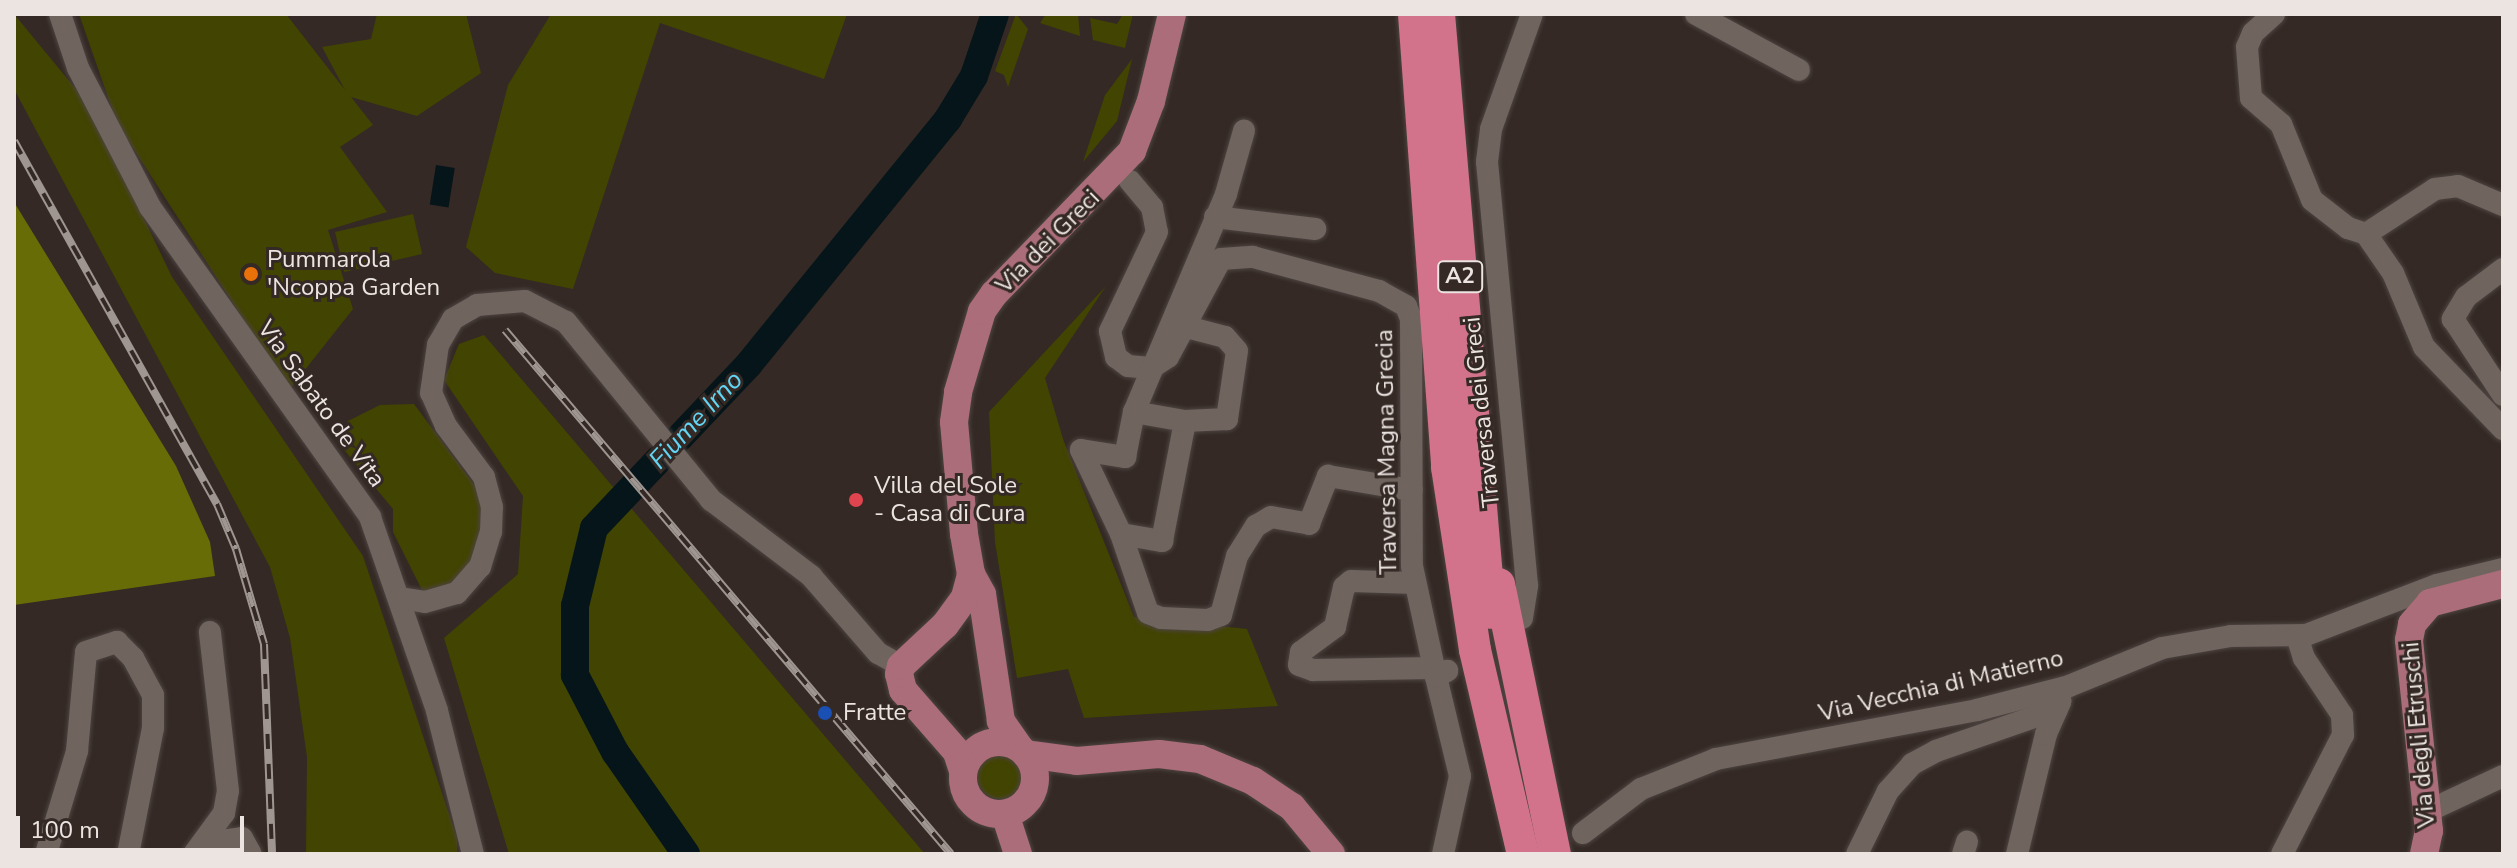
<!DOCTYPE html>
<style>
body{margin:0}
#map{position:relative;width:2517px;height:868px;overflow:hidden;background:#342924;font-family:"Nunito Sans",sans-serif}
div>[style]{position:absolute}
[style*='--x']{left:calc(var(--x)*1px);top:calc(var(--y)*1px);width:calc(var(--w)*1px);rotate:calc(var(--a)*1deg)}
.green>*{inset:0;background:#424402;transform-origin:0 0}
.round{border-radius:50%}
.forest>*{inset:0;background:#686c06}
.water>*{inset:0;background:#061519;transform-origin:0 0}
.river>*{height:28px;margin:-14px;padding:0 14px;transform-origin:14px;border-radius:14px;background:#061519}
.roads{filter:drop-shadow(0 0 2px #4d4441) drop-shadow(0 0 2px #4d4441)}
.minor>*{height:22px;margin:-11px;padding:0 11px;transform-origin:11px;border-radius:11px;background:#70645f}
.major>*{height:28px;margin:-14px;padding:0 14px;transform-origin:14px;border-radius:14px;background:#ab6d79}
.major>.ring{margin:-14px;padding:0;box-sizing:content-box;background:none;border:28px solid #ab6d79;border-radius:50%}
.highway>*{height:32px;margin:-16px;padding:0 16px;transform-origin:16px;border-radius:16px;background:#d2738b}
.rail>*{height:8px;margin-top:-4px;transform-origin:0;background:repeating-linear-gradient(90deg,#342924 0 15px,#9f9692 0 30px);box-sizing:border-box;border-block:2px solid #9f9692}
.dots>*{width:22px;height:22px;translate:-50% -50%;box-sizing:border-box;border:4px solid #342924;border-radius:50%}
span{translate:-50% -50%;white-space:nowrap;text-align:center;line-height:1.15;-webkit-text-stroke:6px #342924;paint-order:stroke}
.shield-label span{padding:2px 6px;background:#342924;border:2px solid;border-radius:6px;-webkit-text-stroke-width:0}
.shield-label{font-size:22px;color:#ebe4e1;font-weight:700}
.street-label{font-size:24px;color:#ebe4e1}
.poi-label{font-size:24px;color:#ebe4e1}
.left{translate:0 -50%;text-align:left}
.water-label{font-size:26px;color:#62d5f5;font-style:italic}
.frame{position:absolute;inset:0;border:16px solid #ebe4e1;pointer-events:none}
.scale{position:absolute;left:16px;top:816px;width:228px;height:36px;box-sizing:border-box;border:4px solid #ebe4e1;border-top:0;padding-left:10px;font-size:24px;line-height:28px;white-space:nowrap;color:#ebe4e1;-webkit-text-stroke:6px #342924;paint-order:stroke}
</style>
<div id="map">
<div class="green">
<div style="clip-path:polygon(14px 14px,89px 105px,172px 277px,363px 556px,457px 838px,457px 854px,306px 854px,307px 757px,290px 638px,270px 567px,14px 89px)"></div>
<div style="clip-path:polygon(79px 14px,286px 14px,345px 90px,322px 47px,371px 39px,377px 14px,466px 14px,481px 73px,417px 116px,351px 97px,373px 125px,340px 147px,387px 212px,328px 230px,353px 309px,289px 390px,117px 123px)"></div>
<div style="clip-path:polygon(551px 14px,847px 14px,824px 79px,660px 23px,573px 289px,495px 273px,466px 247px,508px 85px)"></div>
<div style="clip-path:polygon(1016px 14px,1028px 29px,1008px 87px,1004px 75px,995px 71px)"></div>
<div style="clip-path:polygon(1046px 14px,1078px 14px,1080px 36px,1040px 23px)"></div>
<div style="clip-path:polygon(1123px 14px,1133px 14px,1125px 48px,1093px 40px,1090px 18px,1117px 24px)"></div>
<div style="clip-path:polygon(1132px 59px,1117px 121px,1083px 162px,1105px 95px)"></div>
<div style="left:413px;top:214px;width:41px;height:80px;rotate:77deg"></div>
<div style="clip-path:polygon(1106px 286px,1045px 378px,1063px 439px,1134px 617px,1247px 629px,1278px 706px,1084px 718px,1068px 669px,1017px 678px,995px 542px,989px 412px)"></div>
<div style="clip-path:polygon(484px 335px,925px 854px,509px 854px,444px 638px,518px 574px,523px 496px,444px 380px,459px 344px)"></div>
<div style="clip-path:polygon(414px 404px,481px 494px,480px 537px,471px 566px,449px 590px,425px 596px,393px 532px,393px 509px,341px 446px,348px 421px,380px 405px)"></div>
<div class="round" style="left:977px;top:753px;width:46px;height:46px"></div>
</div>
<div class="forest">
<div style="clip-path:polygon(14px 202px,176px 466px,210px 542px,215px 576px,14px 605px)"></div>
</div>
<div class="water">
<div style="left:436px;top:165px;width:19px;height:40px;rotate:9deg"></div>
</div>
<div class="river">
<div style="--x:686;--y:854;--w:124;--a:-124.8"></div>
<div style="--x:615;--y:752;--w:87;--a:-117.5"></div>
<div style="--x:575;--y:675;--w:69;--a:-90"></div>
<div style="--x:575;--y:606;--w:80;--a:-76.3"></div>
<div style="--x:594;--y:528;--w:226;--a:-46.6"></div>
<div style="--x:749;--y:364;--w:316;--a:-50.9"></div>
<div style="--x:948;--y:119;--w:50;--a:-58.8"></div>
<div style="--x:974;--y:76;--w:65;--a:-71.3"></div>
</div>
<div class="roads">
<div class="minor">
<div style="--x:60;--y:14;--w:57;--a:71.6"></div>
<div style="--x:78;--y:68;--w:157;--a:62.6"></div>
<div style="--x:150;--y:207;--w:380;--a:54.6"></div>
<div style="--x:370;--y:517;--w:205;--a:70.9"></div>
<div style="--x:437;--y:711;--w:147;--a:75.9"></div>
<div style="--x:1696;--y:14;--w:117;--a:28.5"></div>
<div style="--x:2274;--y:14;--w:28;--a:138"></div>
<div style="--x:2253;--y:33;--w:15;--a:113"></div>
<div style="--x:2247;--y:47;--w:51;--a:85.5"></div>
<div style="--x:2251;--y:98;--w:40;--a:41"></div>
<div style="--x:2281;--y:124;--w:82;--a:67.8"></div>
<div style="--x:2312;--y:200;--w:46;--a:37.9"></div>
<div style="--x:2348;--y:228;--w:19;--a:18"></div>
<div style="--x:2366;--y:234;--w:47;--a:55.3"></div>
<div style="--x:2393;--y:273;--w:80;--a:67.3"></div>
<div style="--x:2424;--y:347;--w:114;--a:46.1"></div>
<div style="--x:1130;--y:181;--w:34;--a:50"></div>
<div style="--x:1152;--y:207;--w:25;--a:79"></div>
<div style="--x:1157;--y:232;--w:110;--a:115.4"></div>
<div style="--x:1110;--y:331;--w:27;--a:77"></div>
<div style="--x:1116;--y:357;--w:15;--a:37"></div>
<div style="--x:1128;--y:366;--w:23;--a:5"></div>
<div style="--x:1151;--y:368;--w:20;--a:-33"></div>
<div style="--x:1168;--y:357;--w:111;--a:-61.6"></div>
<div style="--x:1221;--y:259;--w:32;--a:-4"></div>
<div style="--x:1253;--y:257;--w:131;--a:15.1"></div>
<div style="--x:1379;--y:291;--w:31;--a:29"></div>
<div style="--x:1406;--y:306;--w:14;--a:69"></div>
<div style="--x:1411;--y:319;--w:247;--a:89.8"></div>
<div style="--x:1412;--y:566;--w:114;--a:77.8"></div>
<div style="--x:1215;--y:217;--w:101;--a:6.8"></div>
<div style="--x:2366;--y:234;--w:82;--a:-33.1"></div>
<div style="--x:2435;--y:189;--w:23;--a:-7"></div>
<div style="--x:2458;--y:186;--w:49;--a:22.9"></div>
<div style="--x:2503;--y:269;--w:46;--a:142.9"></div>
<div style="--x:2466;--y:297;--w:26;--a:121"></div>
<div style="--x:2453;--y:319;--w:91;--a:56.7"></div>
<div style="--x:1183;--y:326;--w:43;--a:14.7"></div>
<div style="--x:1225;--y:337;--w:18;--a:49"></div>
<div style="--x:1237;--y:351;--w:69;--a:98.4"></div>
<div style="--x:1227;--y:419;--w:42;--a:177.3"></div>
<div style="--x:1081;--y:450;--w:93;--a:64.5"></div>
<div style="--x:1121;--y:534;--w:83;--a:71.1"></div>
<div style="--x:1148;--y:613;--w:14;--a:21"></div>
<div style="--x:1161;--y:618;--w:47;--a:2.4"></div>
<div style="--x:1208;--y:620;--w:14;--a:-21"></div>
<div style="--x:1221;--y:615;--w:61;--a:-74.8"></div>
<div style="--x:1237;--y:556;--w:36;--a:-58"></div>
<div style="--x:1256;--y:526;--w:17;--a:-31"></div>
<div style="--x:1271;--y:517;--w:39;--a:10"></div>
<div style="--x:1309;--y:524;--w:52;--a:-68.4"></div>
<div style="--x:1328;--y:476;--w:85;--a:9.5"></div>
<div style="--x:1081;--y:450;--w:45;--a:9"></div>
<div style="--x:1125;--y:457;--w:46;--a:-78.7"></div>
<div style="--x:1134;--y:412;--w:237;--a:-67.1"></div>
<div style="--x:1226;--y:194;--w:66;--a:-74.1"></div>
<div style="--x:1121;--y:534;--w:42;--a:9.7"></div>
<div style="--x:1162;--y:541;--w:122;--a:-79.1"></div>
<div style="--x:1185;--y:421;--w:52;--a:-170"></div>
<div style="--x:1415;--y:583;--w:64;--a:-178.2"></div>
<div style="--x:1351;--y:581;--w:9;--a:139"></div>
<div style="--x:1344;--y:587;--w:41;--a:102.7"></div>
<div style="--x:1335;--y:627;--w:42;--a:143.7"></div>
<div style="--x:1301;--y:652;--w:13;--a:99"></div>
<div style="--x:1299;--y:665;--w:15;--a:20"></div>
<div style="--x:1313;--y:670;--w:121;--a:-0.9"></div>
<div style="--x:400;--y:598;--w:25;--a:9"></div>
<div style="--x:425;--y:602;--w:33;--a:-16"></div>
<div style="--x:457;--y:593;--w:35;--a:-49"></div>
<div style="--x:480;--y:567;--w:37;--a:-73"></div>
<div style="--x:491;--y:532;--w:25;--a:-88"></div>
<div style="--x:492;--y:507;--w:31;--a:-105"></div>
<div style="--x:484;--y:477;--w:64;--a:-126.7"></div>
<div style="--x:446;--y:426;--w:36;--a:-114"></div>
<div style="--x:431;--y:393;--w:49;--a:-81.7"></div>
<div style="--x:438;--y:345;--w:30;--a:-60"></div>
<div style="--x:453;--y:319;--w:28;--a:-30"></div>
<div style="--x:477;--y:305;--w:48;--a:-4.8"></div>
<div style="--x:525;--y:301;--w:46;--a:27.1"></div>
<div style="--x:566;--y:322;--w:230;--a:50.8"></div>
<div style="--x:711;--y:500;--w:126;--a:37.2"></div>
<div style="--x:811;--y:576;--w:102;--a:49"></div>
<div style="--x:878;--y:653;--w:26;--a:29"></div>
<div style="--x:1522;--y:618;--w:33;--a:-81"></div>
<div style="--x:1527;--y:585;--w:425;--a:-95.4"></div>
<div style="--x:1487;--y:162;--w:33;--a:-83"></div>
<div style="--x:1491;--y:129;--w:122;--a:-70.4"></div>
<div style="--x:2426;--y:812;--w:85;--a:-25.1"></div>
<div style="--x:1583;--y:833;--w:73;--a:-37.2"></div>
<div style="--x:1641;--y:789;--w:81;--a:-21.8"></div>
<div style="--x:1716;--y:759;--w:266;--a:-10.6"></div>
<div style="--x:1977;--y:710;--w:95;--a:-14.6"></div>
<div style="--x:2069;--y:686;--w:100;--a:-22.2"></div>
<div style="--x:2162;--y:648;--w:70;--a:-9.9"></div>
<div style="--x:2231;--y:636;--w:75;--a:-0.8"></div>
<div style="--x:2306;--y:635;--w:140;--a:-20.9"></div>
<div style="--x:2437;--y:585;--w:68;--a:-13.6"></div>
<div style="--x:46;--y:854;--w:108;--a:-73.2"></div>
<div style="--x:77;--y:751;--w:99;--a:-84.8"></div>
<div style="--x:86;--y:652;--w:33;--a:-18"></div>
<div style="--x:117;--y:642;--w:23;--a:45"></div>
<div style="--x:133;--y:658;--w:42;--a:61.6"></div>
<div style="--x:153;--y:695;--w:33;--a:90"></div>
<div style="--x:153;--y:728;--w:128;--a:101.2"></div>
<div style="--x:194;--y:854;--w:51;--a:-53.8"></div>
<div style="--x:224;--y:813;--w:22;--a:-80"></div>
<div style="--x:228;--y:791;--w:160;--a:-96.5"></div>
<div style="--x:207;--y:854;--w:19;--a:-43"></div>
<div style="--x:221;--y:841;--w:21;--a:-8"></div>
<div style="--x:242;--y:838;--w:18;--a:61"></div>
<div style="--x:1443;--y:854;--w:80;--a:-77.7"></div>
<div style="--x:1460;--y:776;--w:102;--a:-103.6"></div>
<div style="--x:1436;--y:677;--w:13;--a:-29"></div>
<div style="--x:1857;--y:854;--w:70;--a:-63.8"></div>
<div style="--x:1888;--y:791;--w:36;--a:-48"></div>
<div style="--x:1912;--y:764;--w:27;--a:-28"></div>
<div style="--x:1936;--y:751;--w:128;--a:-19.1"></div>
<div style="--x:1963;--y:854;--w:13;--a:-72"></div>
<div style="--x:2017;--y:854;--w:123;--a:-76.4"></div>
<div style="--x:2046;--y:734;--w:36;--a:-66"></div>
<div style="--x:2282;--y:854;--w:134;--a:-62.9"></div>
<div style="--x:2343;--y:735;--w:20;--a:-93"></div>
<div style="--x:2342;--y:715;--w:69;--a:-123.7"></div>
<div style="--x:2304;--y:658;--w:23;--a:-108"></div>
</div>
<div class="major">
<div class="ring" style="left:963px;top:742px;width:44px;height:44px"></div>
<div style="--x:1019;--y:747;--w:32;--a:-125"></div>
<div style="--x:1001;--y:721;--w:128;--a:-98.5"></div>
<div style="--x:982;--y:594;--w:23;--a:-119"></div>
<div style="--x:971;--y:574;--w:41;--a:-99.9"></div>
<div style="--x:964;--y:534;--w:112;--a:-95.1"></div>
<div style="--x:954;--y:422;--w:30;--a:-82"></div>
<div style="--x:958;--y:392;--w:84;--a:-73.5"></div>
<div style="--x:982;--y:311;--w:21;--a:-55"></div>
<div style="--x:994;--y:294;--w:199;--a:-46"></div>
<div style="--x:1132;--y:151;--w:53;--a:-69.2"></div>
<div style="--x:1151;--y:101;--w:89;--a:-76.4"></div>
<div style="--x:1026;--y:754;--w:51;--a:7.8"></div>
<div style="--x:1077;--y:761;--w:82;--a:-4.9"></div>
<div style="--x:1159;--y:754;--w:41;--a:7"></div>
<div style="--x:1200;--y:759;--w:57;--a:22.5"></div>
<div style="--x:1253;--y:781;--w:47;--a:33.7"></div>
<div style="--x:1292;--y:807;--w:61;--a:50.3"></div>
<div style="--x:963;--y:771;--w:20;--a:-108"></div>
<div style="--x:957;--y:752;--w:82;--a:-131.1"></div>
<div style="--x:903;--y:690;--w:16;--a:-104"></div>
<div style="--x:899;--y:674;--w:8;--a:-76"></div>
<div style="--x:901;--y:666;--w:60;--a:-43"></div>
<div style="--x:945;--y:625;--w:34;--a:-54"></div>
<div style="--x:965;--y:597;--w:24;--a:-75"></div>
<div style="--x:1005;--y:814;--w:42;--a:72"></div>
<div style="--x:2424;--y:854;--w:24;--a:-78"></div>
<div style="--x:2429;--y:831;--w:192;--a:-96"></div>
<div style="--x:2409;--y:640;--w:16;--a:-79"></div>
<div style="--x:2412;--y:624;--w:28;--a:-49"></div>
<div style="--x:2430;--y:603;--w:75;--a:-14.6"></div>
</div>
<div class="highway">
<div style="--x:1414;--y:14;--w:454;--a:85.8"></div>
<div style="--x:1447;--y:467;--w:185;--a:81.3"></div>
<div style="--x:1475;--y:650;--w:210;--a:76.8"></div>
<div style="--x:1439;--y:14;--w:601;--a:85.13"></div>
<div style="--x:1499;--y:584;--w:276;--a:78.3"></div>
</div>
</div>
<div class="rail">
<div style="--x:14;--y:141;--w:416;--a:60.8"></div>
<div style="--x:217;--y:504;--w:49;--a:67.1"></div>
<div style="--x:236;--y:549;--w:99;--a:73.6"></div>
<div style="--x:264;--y:644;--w:210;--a:87.8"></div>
<div style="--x:505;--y:330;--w:688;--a:49.6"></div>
</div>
<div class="dots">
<div style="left:251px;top:274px;background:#e8710a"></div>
<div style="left:856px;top:500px;background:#e0444e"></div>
<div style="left:825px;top:713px;background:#1a4fb4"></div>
</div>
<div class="shield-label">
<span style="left:1460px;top:277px">A2</span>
</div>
<div class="street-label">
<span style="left:1048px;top:242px;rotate:-45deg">Via dei Greci</span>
<span style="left:321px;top:404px;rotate:54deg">Via Sabato de Vita</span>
<span style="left:1482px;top:412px;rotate:-96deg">Traversa dei Greci</span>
<span style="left:1387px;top:452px;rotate:-91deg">Traversa Magna Grecia</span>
<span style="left:1941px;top:686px;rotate:-13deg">Via Vecchia di Matierno</span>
<span style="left:2419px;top:735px;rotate:-95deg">Via degli Etruschi</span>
</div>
<div class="poi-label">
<span class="left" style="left:267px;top:274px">Pummarola<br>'Ncoppa Garden</span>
<span class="left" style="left:874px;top:500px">Villa del Sole<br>- Casa di Cura</span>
<span class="left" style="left:843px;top:713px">Fratte</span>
</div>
<div class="water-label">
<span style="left:696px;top:420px;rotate:-47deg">Fiume Irno</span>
</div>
<div class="frame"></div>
<div class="scale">100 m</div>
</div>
